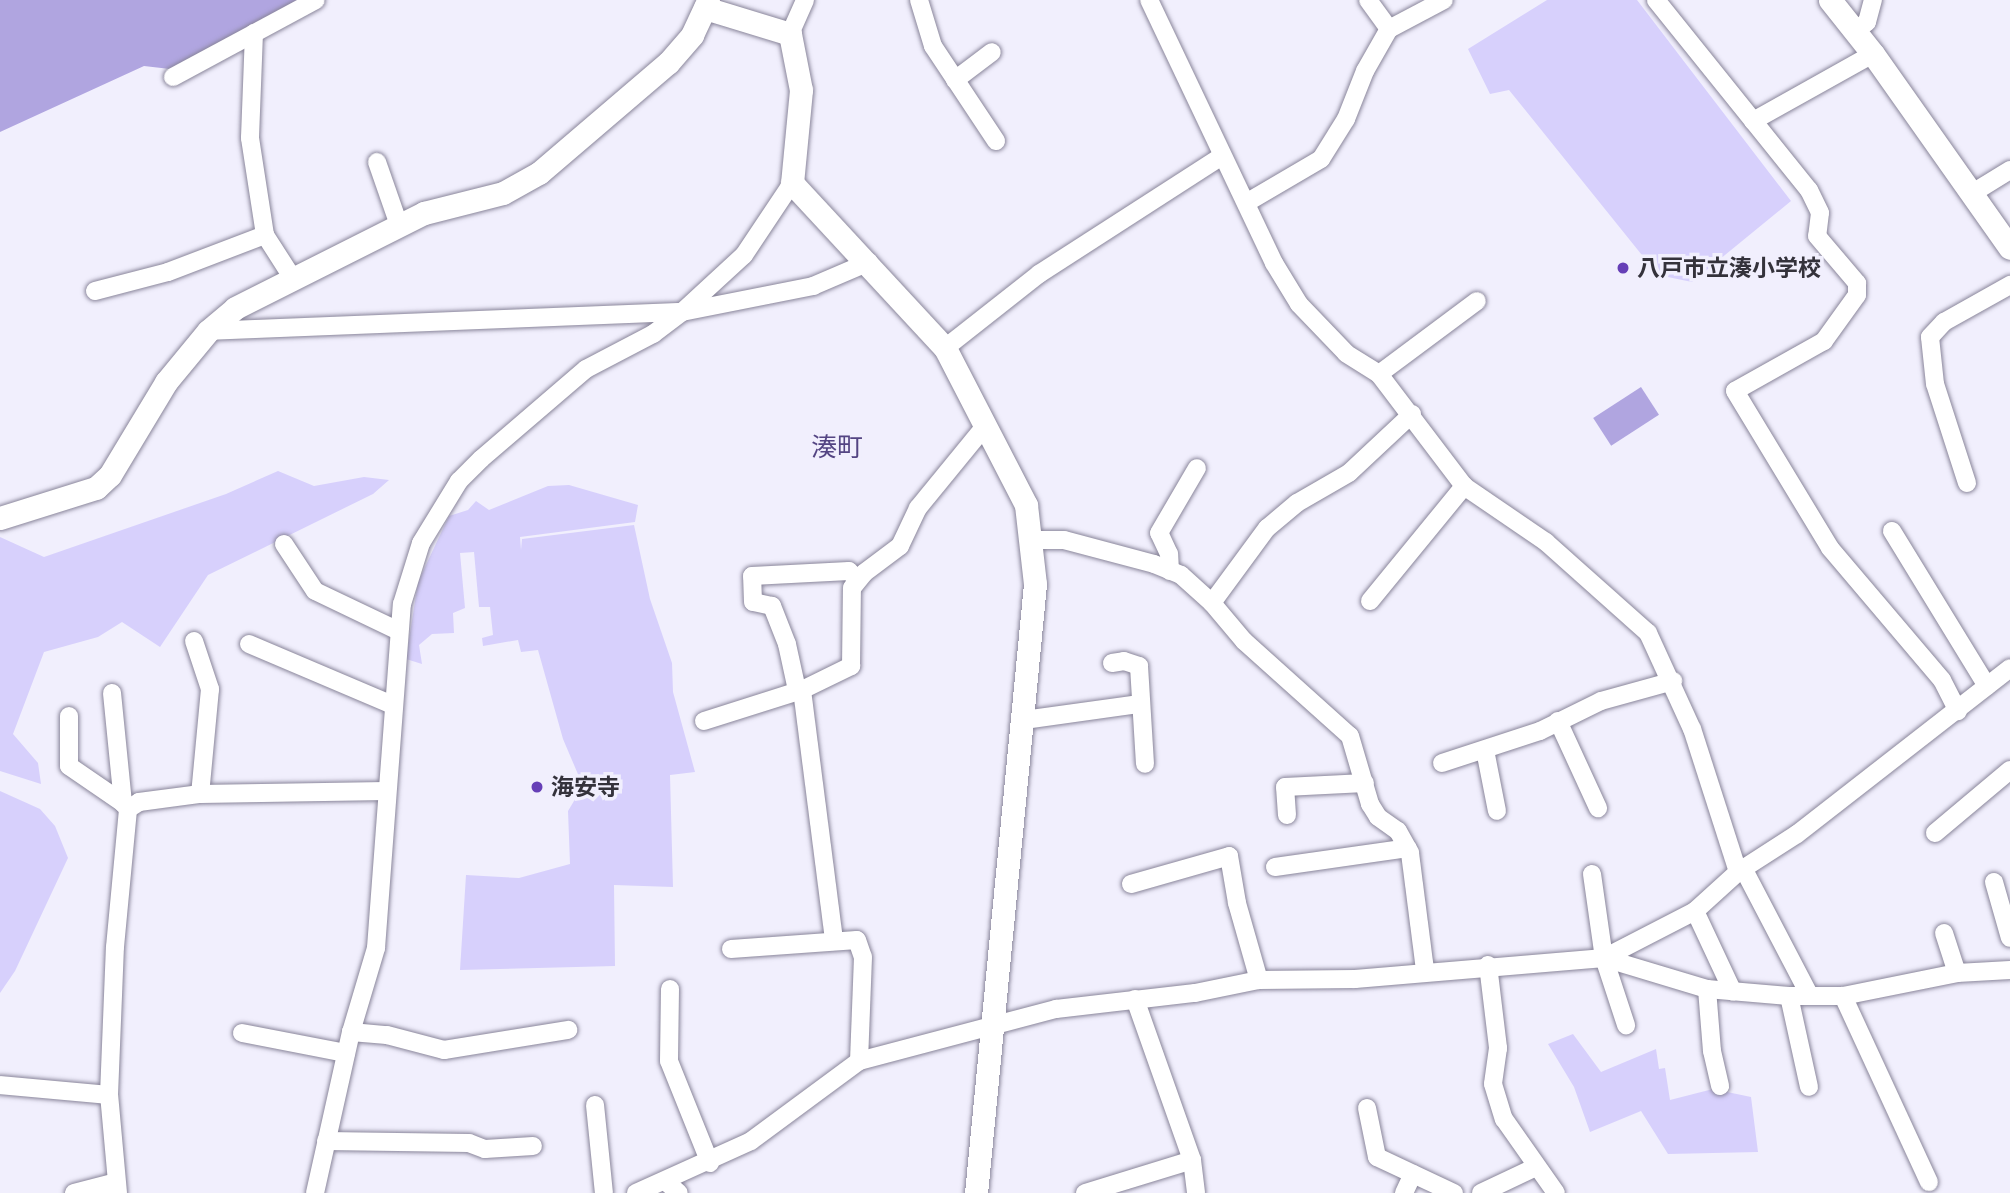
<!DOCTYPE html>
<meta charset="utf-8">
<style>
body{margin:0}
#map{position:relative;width:2010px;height:1193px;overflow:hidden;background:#f1effd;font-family:Montserrat,"Noto Sans JP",sans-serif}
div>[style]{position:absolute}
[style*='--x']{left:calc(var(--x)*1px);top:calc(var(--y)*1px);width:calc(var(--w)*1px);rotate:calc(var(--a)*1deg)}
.green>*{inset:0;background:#d7d0fc}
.water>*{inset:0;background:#b0a5e0;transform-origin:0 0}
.roads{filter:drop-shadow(0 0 2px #89859a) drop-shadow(0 0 2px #89859a)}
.minor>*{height:18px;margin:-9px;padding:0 9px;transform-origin:9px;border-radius:9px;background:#fff}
.tertiary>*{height:23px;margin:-11.5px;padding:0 11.5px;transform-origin:11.5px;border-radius:11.5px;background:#fff}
.dots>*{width:19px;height:19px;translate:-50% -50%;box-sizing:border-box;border:4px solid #f1effd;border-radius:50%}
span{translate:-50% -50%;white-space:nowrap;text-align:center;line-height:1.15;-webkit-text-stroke:7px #f1effd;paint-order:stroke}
.poi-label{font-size:23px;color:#34323b;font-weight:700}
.left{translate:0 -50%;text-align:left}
.quarter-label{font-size:26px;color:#544583}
</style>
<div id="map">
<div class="green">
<div style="clip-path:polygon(1547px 0,1637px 0,1791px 201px,1692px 282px,1658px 275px,1509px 90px,1490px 94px,1468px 49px)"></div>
<div style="clip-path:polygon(278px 471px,314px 486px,364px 477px,389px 480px,373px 494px,208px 575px,160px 647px,122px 622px,98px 637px,44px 652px,13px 734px,38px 763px,41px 784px,0 771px,0 537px,44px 557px,226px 494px)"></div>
<div style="clip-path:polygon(569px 485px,638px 505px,635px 522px,520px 537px,521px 550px,522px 539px,634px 525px,650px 599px,672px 663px,673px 692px,695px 772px,670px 775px,673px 887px,614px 885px,615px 966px,460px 970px,466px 875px,519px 878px,570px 864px,568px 811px,583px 786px,563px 739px,538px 650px,521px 652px,518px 640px,483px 646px,482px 638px,493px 635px,490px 607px,479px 607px,474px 552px,460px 553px,465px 608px,453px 613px,454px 633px,432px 634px,419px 645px,422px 664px,406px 659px,418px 582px,449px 516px,468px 510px,476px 501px,489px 510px,548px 486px)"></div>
<div style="clip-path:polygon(0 791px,40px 809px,55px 826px,68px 858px,15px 971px,0 993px)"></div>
<div style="clip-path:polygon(1573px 1034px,1601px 1072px,1656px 1049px,1659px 1069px,1665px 1068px,1670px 1100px,1713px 1089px,1751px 1097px,1758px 1152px,1668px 1154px,1641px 1111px,1590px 1132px,1574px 1087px,1548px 1044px)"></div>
</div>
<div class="water">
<div style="clip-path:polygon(0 0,299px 0,170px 69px,144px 66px,0 132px)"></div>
<div style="left:1641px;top:387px;width:33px;height:57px;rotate:57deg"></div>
</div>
<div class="roads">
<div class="minor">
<div style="--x:919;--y:0;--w:48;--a:73.1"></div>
<div style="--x:933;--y:46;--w:114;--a:56.4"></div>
<div style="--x:1368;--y:0;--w:36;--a:54"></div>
<div style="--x:1656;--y:0;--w:244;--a:51.2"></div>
<div style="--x:1809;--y:190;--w:25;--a:64"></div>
<div style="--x:1820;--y:213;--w:23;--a:97"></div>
<div style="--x:1817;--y:236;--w:62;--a:49.6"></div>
<div style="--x:1857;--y:283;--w:12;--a:90"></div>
<div style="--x:1857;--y:295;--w:57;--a:125.7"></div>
<div style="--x:1824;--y:341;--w:102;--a:150.7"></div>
<div style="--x:1735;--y:391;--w:184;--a:58.8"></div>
<div style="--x:1830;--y:548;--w:173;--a:49.7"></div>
<div style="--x:1942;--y:680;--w:35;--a:63"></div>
<div style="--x:1855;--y:31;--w:15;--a:-37"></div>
<div style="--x:1867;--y:22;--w:23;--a:-75"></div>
<div style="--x:254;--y:33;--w:105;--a:92.2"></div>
<div style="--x:250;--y:138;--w:98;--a:81.2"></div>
<div style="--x:265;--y:235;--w:50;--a:57.3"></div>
<div style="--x:790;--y:34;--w:37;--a:-66"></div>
<div style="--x:173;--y:77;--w:162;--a:-28.3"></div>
<div style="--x:955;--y:80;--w:46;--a:-37.1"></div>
<div style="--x:1753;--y:121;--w:137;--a:-29.2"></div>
<div style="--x:377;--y:162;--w:67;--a:70.8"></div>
<div style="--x:1971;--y:194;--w:46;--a:-31.6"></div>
<div style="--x:1246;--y:203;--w:87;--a:-30.4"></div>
<div style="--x:1321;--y:159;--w:47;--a:-58"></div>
<div style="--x:1346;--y:119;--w:52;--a:-68.4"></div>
<div style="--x:1365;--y:71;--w:48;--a:-60.3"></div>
<div style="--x:1389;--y:29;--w:62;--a:-27.8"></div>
<div style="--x:95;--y:291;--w:75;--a:-14.6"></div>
<div style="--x:168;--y:272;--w:104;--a:-20.9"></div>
<div style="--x:208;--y:331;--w:474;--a:-2.3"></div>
<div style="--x:682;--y:312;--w:134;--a:-11.2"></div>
<div style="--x:813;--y:286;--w:61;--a:-23.2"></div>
<div style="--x:945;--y:348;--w:120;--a:-38.2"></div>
<div style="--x:1039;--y:274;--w:218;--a:-32.8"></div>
<div style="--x:1379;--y:374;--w:122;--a:-36.7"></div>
<div style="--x:1412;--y:414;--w:86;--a:136.9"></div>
<div style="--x:1349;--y:473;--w:60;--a:150"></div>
<div style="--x:1297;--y:503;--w:39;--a:140"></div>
<div style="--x:1267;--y:528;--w:93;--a:126.3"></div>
<div style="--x:1212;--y:603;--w:50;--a:49.9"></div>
<div style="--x:1244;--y:641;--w:142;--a:41.9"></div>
<div style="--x:1350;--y:736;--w:71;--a:73.6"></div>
<div style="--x:1370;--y:804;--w:15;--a:58"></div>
<div style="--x:1378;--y:817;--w:24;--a:35"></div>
<div style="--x:1398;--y:831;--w:25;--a:61"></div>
<div style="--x:1410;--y:853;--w:118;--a:82.7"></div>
<div style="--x:1967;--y:483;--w:104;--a:-107.9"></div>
<div style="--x:1935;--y:384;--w:47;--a:-96.1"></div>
<div style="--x:1930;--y:337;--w:21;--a:-47"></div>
<div style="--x:1944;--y:322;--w:76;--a:-29.3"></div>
<div style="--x:1892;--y:531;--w:182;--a:58.5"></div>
<div style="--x:1033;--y:540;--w:31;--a:0"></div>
<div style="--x:1064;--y:540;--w:93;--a:14.9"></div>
<div style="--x:1154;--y:564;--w:29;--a:22"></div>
<div style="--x:1181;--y:575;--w:42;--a:42.1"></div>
<div style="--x:284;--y:544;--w:56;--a:56.6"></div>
<div style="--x:315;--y:591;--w:93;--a:25.5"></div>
<div style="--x:1170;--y:571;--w:17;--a:-93"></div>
<div style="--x:1169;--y:554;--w:23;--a:-115"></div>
<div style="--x:1159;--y:533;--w:75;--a:-59.7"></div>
<div style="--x:1370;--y:601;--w:149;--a:-50.7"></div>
<div style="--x:194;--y:641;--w:51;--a:71.6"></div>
<div style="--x:210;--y:689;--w:105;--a:95.4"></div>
<div style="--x:249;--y:644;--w:156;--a:23"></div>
<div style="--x:1112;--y:663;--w:12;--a:-9"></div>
<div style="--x:1124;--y:661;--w:16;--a:18"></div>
<div style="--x:1139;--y:666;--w:98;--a:86.5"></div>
<div style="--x:797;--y:690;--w:47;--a:-102.3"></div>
<div style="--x:787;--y:644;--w:41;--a:-111.5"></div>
<div style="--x:772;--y:606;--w:19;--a:-168"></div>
<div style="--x:753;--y:602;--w:26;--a:-92"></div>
<div style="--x:752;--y:576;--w:97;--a:-3"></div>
<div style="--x:849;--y:571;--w:11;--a:45"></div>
<div style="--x:802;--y:690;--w:253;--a:82.7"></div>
<div style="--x:112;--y:693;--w:111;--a:84.3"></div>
<div style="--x:123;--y:803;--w:8;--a:50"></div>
<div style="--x:69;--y:716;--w:50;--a:90"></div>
<div style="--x:69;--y:766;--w:65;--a:34.4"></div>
<div style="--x:1024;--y:720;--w:117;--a:-7.9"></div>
<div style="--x:704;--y:721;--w:103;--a:-17.6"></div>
<div style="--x:802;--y:690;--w:55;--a:-26.1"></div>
<div style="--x:851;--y:666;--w:78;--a:-89.3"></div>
<div style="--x:852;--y:588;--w:19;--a:-51"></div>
<div style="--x:864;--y:573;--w:45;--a:-36.9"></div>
<div style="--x:900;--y:546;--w:42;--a:-64.7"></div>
<div style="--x:918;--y:508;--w:106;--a:-50.7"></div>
<div style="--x:1558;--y:721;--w:96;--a:65.3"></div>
<div style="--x:1485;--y:750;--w:62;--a:78.9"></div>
<div style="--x:1442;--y:763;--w:103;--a:-18.1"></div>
<div style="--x:1540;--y:731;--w:68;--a:-26.2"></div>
<div style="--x:1601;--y:701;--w:75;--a:-15.5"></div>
<div style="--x:1287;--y:815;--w:28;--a:-94"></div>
<div style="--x:1285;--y:787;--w:80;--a:-2.9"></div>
<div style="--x:1935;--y:833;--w:98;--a:-40"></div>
<div style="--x:1275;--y:867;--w:134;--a:-8.1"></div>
<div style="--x:1743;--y:868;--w:144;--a:62.4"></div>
<div style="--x:1738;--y:872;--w:70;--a:-32.8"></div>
<div style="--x:1797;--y:834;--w:270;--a:-37.9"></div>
<div style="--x:1592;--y:874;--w:85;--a:81.9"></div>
<div style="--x:1604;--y:958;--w:71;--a:71.8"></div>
<div style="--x:1994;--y:882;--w:58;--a:74.1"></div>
<div style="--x:1131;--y:884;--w:102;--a:-15.9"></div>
<div style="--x:1229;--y:856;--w:48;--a:80.3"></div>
<div style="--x:1237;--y:903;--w:80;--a:74.1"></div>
<div style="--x:1695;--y:911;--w:89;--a:64.9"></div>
<div style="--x:1944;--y:933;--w:42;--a:72"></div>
<div style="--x:731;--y:949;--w:126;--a:-4.1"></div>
<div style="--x:857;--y:940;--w:18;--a:71"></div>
<div style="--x:863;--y:957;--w:104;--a:92.2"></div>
<div style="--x:1604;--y:958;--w:108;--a:16.8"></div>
<div style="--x:1707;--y:989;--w:82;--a:4.9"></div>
<div style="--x:1789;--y:996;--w:54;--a:0"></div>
<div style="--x:1843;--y:996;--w:116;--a:-11.4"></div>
<div style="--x:1957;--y:973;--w:53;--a:-3.2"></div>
<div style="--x:1488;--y:965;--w:84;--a:83.1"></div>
<div style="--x:1498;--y:1048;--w:36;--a:98"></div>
<div style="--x:1493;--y:1084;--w:37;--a:73"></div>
<div style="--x:1504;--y:1119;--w:90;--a:54.9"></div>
<div style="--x:670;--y:989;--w:72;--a:90.8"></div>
<div style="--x:669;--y:1061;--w:110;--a:68.1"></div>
<div style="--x:1707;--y:989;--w:62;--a:85.4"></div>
<div style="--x:1712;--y:1051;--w:36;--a:77"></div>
<div style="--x:1789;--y:996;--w:93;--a:77.6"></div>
<div style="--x:1843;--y:996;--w:205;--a:65.2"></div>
<div style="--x:1135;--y:999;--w:171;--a:70.5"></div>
<div style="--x:1192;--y:1160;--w:33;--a:83"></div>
<div style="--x:351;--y:1032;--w:36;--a:5"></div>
<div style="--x:387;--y:1035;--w:59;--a:14.7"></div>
<div style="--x:444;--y:1050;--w:126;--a:-9.2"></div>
<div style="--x:242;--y:1033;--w:106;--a:10.9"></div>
<div style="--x:0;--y:1085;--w:109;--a:5.2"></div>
<div style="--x:595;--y:1105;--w:88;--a:84.2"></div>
<div style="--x:1367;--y:1108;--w:50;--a:78.5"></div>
<div style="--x:1377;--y:1157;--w:85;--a:25.1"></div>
<div style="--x:326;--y:1141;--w:143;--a:0.8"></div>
<div style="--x:469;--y:1143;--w:17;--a:21"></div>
<div style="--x:485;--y:1149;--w:48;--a:-3.6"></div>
<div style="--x:665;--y:1181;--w:18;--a:41"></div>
<div style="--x:74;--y:1193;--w:43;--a:-14.7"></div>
<div style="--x:118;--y:1193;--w:98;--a:-95.2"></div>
<div style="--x:109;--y:1095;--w:148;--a:-87.7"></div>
<div style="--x:115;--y:947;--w:139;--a:-84.6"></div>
<div style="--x:128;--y:809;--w:13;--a:-32"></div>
<div style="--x:139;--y:802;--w:62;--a:-7.5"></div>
<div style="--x:200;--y:794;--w:186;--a:-0.9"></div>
<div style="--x:315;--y:1193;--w:165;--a:-77.4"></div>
<div style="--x:351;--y:1032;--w:88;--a:-73.4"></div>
<div style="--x:376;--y:948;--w:345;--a:-85.7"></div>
<div style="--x:402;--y:604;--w:64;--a:-72.7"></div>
<div style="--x:421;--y:543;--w:73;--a:-58.5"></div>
<div style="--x:459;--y:481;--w:31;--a:-45"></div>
<div style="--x:481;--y:459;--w:138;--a:-40.6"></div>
<div style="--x:586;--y:369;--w:76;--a:-27.6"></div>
<div style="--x:653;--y:334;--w:36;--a:-37"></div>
<div style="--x:682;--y:312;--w:84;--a:-42.6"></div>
<div style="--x:744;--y:255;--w:87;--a:-56.3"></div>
<div style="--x:636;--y:1193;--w:126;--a:-24.3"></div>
<div style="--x:751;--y:1141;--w:134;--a:-36.5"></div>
<div style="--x:859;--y:1061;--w:204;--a:-14.8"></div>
<div style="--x:1056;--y:1009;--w:140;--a:-6.6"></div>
<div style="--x:1195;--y:993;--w:65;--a:-11.5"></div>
<div style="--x:1259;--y:980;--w:96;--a:-0.6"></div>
<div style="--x:1355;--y:979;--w:250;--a:-4.8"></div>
<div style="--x:1604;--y:958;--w:102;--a:-27.3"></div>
<div style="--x:1695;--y:911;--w:58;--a:-42.2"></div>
<div style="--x:1738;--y:872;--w:150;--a:-107.8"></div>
<div style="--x:1692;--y:729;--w:106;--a:-114.6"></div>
<div style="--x:1648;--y:633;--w:137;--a:-138.3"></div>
<div style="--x:1546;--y:542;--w:99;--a:-145.7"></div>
<div style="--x:1464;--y:486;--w:141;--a:-127.2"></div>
<div style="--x:1379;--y:374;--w:39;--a:-148"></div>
<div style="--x:1346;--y:353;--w:68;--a:-133.8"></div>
<div style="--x:1299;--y:304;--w:48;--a:-121.4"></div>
<div style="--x:1274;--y:263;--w:291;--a:-115.4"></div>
<div style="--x:1085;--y:1193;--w:112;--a:-17.1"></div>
<div style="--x:1404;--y:1193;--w:21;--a:-65"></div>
<div style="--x:1481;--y:1193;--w:61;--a:-25.3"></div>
</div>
<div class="tertiary">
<div style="--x:1830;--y:0;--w:69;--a:51.5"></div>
<div style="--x:1873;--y:54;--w:237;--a:54.8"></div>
<div style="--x:705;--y:8;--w:89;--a:17"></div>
<div style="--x:790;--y:34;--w:57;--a:78.9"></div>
<div style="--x:801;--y:90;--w:93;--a:95.5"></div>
<div style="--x:792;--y:183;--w:225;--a:47.2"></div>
<div style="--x:945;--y:348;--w:177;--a:62.7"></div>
<div style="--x:1026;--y:505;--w:80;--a:83.5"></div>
<div style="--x:1035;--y:584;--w:612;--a:95.53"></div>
<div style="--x:0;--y:518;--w:101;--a:-17.4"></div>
<div style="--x:96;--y:488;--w:19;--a:-43"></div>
<div style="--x:110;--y:475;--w:109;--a:-58.9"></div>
<div style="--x:166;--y:382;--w:66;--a:-50.5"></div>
<div style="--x:208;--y:331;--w:35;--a:-40"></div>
<div style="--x:235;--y:308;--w:212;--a:-26.7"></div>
<div style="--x:424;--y:213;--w:81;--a:-14.2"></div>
<div style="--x:503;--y:193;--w:41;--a:-29.1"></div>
<div style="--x:539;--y:173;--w:170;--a:-40.5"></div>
<div style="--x:668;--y:63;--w:37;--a:-49"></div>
<div style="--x:692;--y:35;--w:38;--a:-65"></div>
</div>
</div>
<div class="dots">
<div style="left:1623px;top:268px;background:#663fb7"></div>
<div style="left:537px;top:787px;background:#663fb7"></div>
</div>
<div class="poi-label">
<span class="left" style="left:1637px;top:268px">八戸市立湊小学校</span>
<span class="left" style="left:551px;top:787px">海安寺</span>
</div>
<div class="quarter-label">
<span style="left:837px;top:448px">湊町</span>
</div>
</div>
